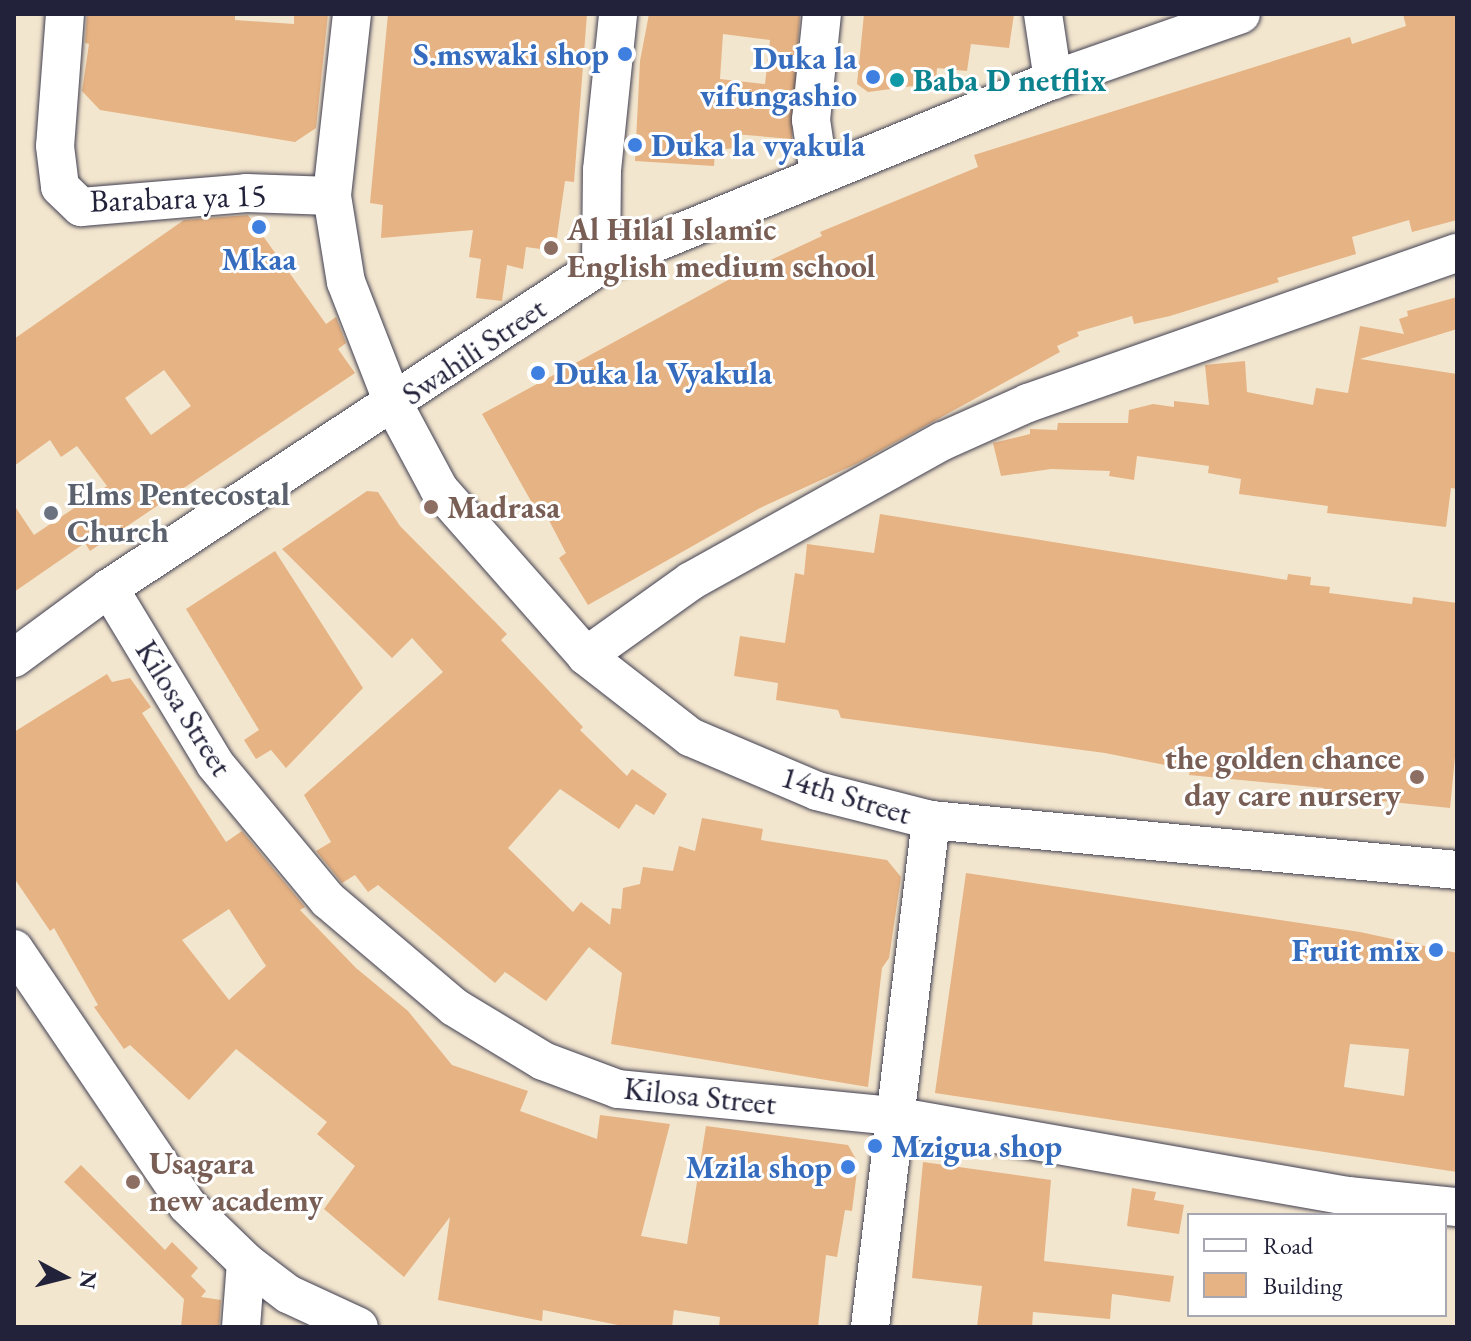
<!DOCTYPE html>
<style>
body{margin:0}
#map{position:relative;width:1471px;height:1341px;overflow:hidden;background:#f3e6ce;font-family:"EB Garamond",serif}
div>[style]{position:absolute}
[style*='--x']{left:calc(var(--x)*1px);top:calc(var(--y)*1px);width:calc(var(--w)*1px);rotate:calc(var(--a)*1deg)}
.building>*{inset:0;background:#e6b384}
.roads{filter:drop-shadow(0 0 2px #413f51) drop-shadow(0 0 2px #413f51)}
.minor>*{height:38px;margin:-19px;padding:0 19px;transform-origin:19px;border-radius:19px;background:#fff}
.dots>*{width:22px;height:22px;translate:-50% -50%;box-sizing:border-box;border:4px solid #fff;border-radius:50%}
span{translate:-50% -50%;white-space:nowrap;text-align:center;line-height:1.15;-webkit-text-stroke:6px #fff;paint-order:stroke}
.shop-label{font-size:32px;color:#366cbe;font-weight:700}
.right{translate:-100% -50%;text-align:right}
.left{translate:0 -50%;text-align:left}
.culture-label{font-size:32px;color:#0d838f;font-weight:700}
.street-label{font-size:32px;color:#22223b}
.education-label{font-size:32px;color:#785e54;font-weight:700}
.worship-label{font-size:32px;color:#5b616d;font-weight:700}
.frame{position:absolute;inset:0;border:16px solid #22223b;pointer-events:none}
.legend{position:absolute;left:1187px;top:1213px;width:260px;height:104px;box-sizing:border-box;background:#fff;border:2px solid #a7a7b1;margin:0;padding:10px 14px;list-style:none;font-size:24px;color:#22223b}
.legend li{display:flex;align-items:center;gap:16px;height:40px}
.legend b{width:40px;border:2px solid #a7a7b1}
.north{position:absolute;left:24px;top:1237px;width:80px;height:80px;-webkit-text-stroke:6px #fff;paint-order:stroke;rotate:97deg;font-size:22px;font-weight:700;line-height:32px;text-align:center;color:#22223b}
.north::after{content:'';display:block;margin:auto;width:28px;height:36px;background:#22223b;clip-path:polygon(50% 0,100% 100%,50% 72%,0 100%)}
</style>
<div id="map">
<div class="building">
<div style="clip-path:polygon(87px 14px,235px 14px,235px 20px,294px 24px,294px 14px,328px 14px,316px 128px,295px 142px,100px 110px,82px 91px,89px 44px,85px 43px)"></div>
<div style="clip-path:polygon(388px 14px,587px 14px,574px 182px,565px 181px,555px 251px,526px 247px,523px 269px,507px 265px,502px 301px,476px 298px,481px 259px,469px 257px,473px 230px,381px 238px,383px 205px,370px 203px)"></div>
<div style="clip-path:polygon(evenodd,649px 14px,800px 14px,792px 139px,734px 134px,736px 148px,715px 150px,714px 166px,635px 161px,640px 61px,649px 14px,723px 34px,770px 40px,765px 84px,720px 79px,723px 34px)"></div>
<div style="clip-path:polygon(864px 14px,1014px 14px,1009px 48px,971px 44px,967px 71px,937px 68px,936px 83px,868px 92px,857px 84px)"></div>
<div style="clip-path:polygon(1403px 14px,1457px 14px,1457px 220px,1412px 232px,1409px 220px,1352px 237px,1356px 254px,1277px 278px,1279px 282px,1170px 316px,1134px 324px,1132px 316px,1077px 332px,1079px 336px,1057px 346px,1060px 352px,856px 464px,760px 508px,588px 605px,559px 558px,566px 553px,542px 507px,536px 510px,482px 414px,728px 280px,822px 236px,820px 232px,978px 167px,974px 155px,1350px 37px,1352px 44px,1406px 26px)"></div>
<div style="clip-path:polygon(evenodd,248px 215px,326px 324px,336px 317px,346px 343px,338px 349px,355px 373px,90px 551px,85px 543px,14px 592px,14px 505px,34px 535px,107px 486px,77px 446px,61px 457px,50px 440px,14px 466px,14px 339px,184px 220px,248px 215px,164px 370px,191px 406px,151px 435px,125px 398px,164px 370px)"></div>
<div style="clip-path:polygon(1457px 297px,1457px 329px,1360px 359px,1457px 374px,1457px 489px,1451px 488px,1446px 527px,1327px 513px,1328px 506px,1239px 494px,1241px 479px,1208px 473px,1209px 466px,1137px 456px,1134px 480px,1109px 476px,1110px 471px,1051px 469px,1001px 476px,993px 443px,1030px 434px,1030px 429px,1057px 430px,1058px 423px,1128px 423px,1129px 410px,1153px 404px,1174px 407px,1174px 401px,1209px 405px,1205px 365px,1245px 361px,1247px 392px,1313px 405px,1316px 388px,1348px 393px,1360px 326px,1404px 334px,1399px 319px,1408px 316px,1407px 311px)"></div>
<div style="clip-path:polygon(367px 491px,378px 492px,400px 526px,507px 634px,501px 640px,583px 727px,580px 730px,627px 776px,632px 769px,667px 794px,654px 815px,636px 804px,619px 829px,560px 789px,508px 848px,573px 912px,581px 902px,610px 925px,612px 908px,621px 909px,623px 888px,640px 884px,643px 867px,673px 871px,679px 846px,695px 851px,702px 818px,763px 829px,761px 840px,887px 860px,901px 877px,889px 958px,882px 968px,868px 1087px,611px 1044px,622px 973px,589px 947px,546px 1001px,505px 972px,495px 983px,378px 885px,368px 892px,355px 875px,342px 883px,316px 851px,331px 842px,304px 795px,443px 672px,412px 638px,392px 658px,282px 549px)"></div>
<div style="clip-path:polygon(880px 514px,1287px 580px,1288px 574px,1311px 577px,1310px 585px,1330px 587px,1329px 593px,1412px 604px,1413px 597px,1457px 603px,1457px 737px,1450px 808px,1323px 795px,1324px 788px,1189px 775px,1190px 770px,1105px 753px,841px 718px,838px 710px,776px 700px,778px 683px,734px 676px,740px 636px,785px 643px,795px 573px,804px 575px,807px 544px,874px 553px)"></div>
<div style="clip-path:polygon(275px 551px,363px 688px,286px 768px,271px 750px,256px 759px,244px 740px,259px 730px,186px 609px)"></div>
<div style="clip-path:polygon(evenodd,107px 674px,112px 682px,130px 678px,151px 707px,142px 713px,226px 842px,242px 831px,305px 907px,300px 910px,356px 968px,408px 1011px,452px 1065px,528px 1091px,520px 1111px,597px 1139px,600px 1115px,670px 1124px,641px 1236px,687px 1244px,706px 1126px,848px 1145px,858px 1163px,852px 1211px,845px 1210px,837px 1257px,826px 1255px,818px 1327px,719px 1327px,720px 1317px,674px 1310px,672px 1327px,618px 1325px,543px 1310px,542px 1321px,438px 1300px,450px 1217px,404px 1277px,324px 1209px,355px 1166px,317px 1134px,327px 1122px,236px 1049px,189px 1100px,130px 1045px,124px 1049px,94px 1007px,98px 1005px,54px 928px,50px 931px,14px 878px,14px 732px,107px 674px,229px 909px,266px 966px,229px 1000px,182px 940px,229px 909px)"></div>
<div style="clip-path:polygon(evenodd,966px 873px,1360px 932px,1457px 953px,1457px 1172px,935px 1093px,966px 873px,1350px 1044px,1409px 1049px,1404px 1096px,1344px 1087px,1350px 1044px)"></div>
<div style="clip-path:polygon(923px 1162px,1051px 1180px,1044px 1261px,1174px 1276px,1170px 1302px,1112px 1294px,1110px 1319px,1033px 1312px,1032px 1327px,977px 1327px,982px 1286px,912px 1278px)"></div>
<div style="clip-path:polygon(81px 1165px,165px 1250px,172px 1242px,198px 1268px,191px 1276px,206px 1291px,201px 1297px,221px 1300px,219px 1327px,181px 1327px,184px 1299px,64px 1182px)"></div>
<div style="clip-path:polygon(1132px 1188px,1156px 1192px,1154px 1200px,1184px 1205px,1179px 1234px,1127px 1226px)"></div>
</div>
<div class="roads">
<div class="minor">
<div style="--x:65;--y:14;--w:132;--a:94.3"></div>
<div style="--x:55;--y:146;--w:41;--a:83"></div>
<div style="--x:60;--y:187;--w:29;--a:44"></div>
<div style="--x:81;--y:207;--w:166;--a:-4.8"></div>
<div style="--x:246;--y:193;--w:86;--a:2"></div>
<div style="--x:352;--y:14;--w:183;--a:96.3"></div>
<div style="--x:332;--y:196;--w:87;--a:80.8"></div>
<div style="--x:346;--y:282;--w:132;--a:68.7"></div>
<div style="--x:394;--y:405;--w:95;--a:61.8"></div>
<div style="--x:439;--y:489;--w:222;--a:48.6"></div>
<div style="--x:586;--y:656;--w:132;--a:37.9"></div>
<div style="--x:690;--y:737;--w:138;--a:23"></div>
<div style="--x:817;--y:791;--w:118;--a:14.3"></div>
<div style="--x:931;--y:820;--w:528;--a:5.43"></div>
<div style="--x:1043;--y:14;--w:67;--a:81.4"></div>
<div style="--x:819;--y:174;--w:55;--a:-98.4"></div>
<div style="--x:811;--y:120;--w:107;--a:-84.1"></div>
<div style="--x:601;--y:265;--w:95;--a:-89.4"></div>
<div style="--x:602;--y:170;--w:157;--a:-84.1"></div>
<div style="--x:109;--y:588;--w:205;--a:58.9"></div>
<div style="--x:215;--y:764;--w:177;--a:50.3"></div>
<div style="--x:328;--y:900;--w:165;--a:40.3"></div>
<div style="--x:454;--y:1007;--w:104;--a:31.2"></div>
<div style="--x:543;--y:1061;--w:80;--a:20.5"></div>
<div style="--x:618;--y:1089;--w:277;--a:5.6"></div>
<div style="--x:894;--y:1116;--w:463;--a:10"></div>
<div style="--x:1350;--y:1196;--w:108;--a:5.9"></div>
<div style="--x:586;--y:656;--w:129;--a:-35.5"></div>
<div style="--x:691;--y:581;--w:288;--a:-29.1"></div>
<div style="--x:943;--y:441;--w:93;--a:-24.1"></div>
<div style="--x:1028;--y:403;--w:454;--a:-19.3"></div>
<div style="--x:14;--y:658;--w:118;--a:-36.4"></div>
<div style="--x:109;--y:588;--w:589;--a:-33.29"></div>
<div style="--x:601;--y:265;--w:488;--a:-22.3"></div>
<div style="--x:1053;--y:80;--w:199;--a:-19.3"></div>
<div style="--x:14;--y:949;--w:309;--a:55.9"></div>
<div style="--x:187;--y:1205;--w:82;--a:44"></div>
<div style="--x:246;--y:1262;--w:53;--a:37.3"></div>
<div style="--x:288;--y:1294;--w:78;--a:24.9"></div>
<div style="--x:241;--y:1327;--w:65;--a:-85.6"></div>
<div style="--x:870;--y:1327;--w:511;--a:-83.14"></div>
</div>
</div>
<div class="dots">
<div style="left:625px;top:54px;background:#3f7fe0"></div>
<div style="left:873px;top:77px;background:#3f7fe0"></div>
<div style="left:897px;top:80px;background:#0f9aa8"></div>
<div style="left:635px;top:145px;background:#3f7fe0"></div>
<div style="left:259px;top:227px;background:#3f7fe0"></div>
<div style="left:551px;top:248px;background:#8d6e63"></div>
<div style="left:538px;top:373px;background:#3f7fe0"></div>
<div style="left:431px;top:507px;background:#8d6e63"></div>
<div style="left:51px;top:513px;background:#6b7280"></div>
<div style="left:1417px;top:777px;background:#8d6e63"></div>
<div style="left:1436px;top:950px;background:#3f7fe0"></div>
<div style="left:875px;top:1146px;background:#3f7fe0"></div>
<div style="left:848px;top:1167px;background:#3f7fe0"></div>
<div style="left:133px;top:1182px;background:#8d6e63"></div>
</div>
<div class="shop-label">
<span class="right" style="left:609px;top:54px">S.mswaki shop</span>
<span class="right" style="left:857px;top:77px">Duka la<br>vifungashio</span>
<span class="left" style="left:651px;top:145px">Duka la vyakula</span>
<span style="left:259px;top:259px">Mkaa</span>
<span class="left" style="left:554px;top:373px">Duka la Vyakula</span>
<span class="right" style="left:1420px;top:950px">Fruit mix</span>
<span class="left" style="left:891px;top:1146px">Mzigua shop</span>
<span class="right" style="left:832px;top:1167px">Mzila shop</span>
</div>
<div class="culture-label">
<span class="left" style="left:913px;top:80px">Baba D netflix</span>
</div>
<div class="street-label">
<span style="left:178px;top:198px;rotate:-2deg">Barabara ya 15</span>
<span style="left:474px;top:351px;rotate:-34deg">Swahili Street</span>
<span style="left:184px;top:708px;rotate:58deg">Kilosa Street</span>
<span style="left:846px;top:795px;rotate:17deg">14th Street</span>
<span style="left:700px;top:1096px;rotate:6deg">Kilosa Street</span>
</div>
<div class="education-label">
<span class="left" style="left:567px;top:248px">Al Hilal Islamic<br>English medium school</span>
<span class="left" style="left:447px;top:507px">Madrasa</span>
<span class="right" style="left:1401px;top:777px">the golden chance<br>day care nursery</span>
<span class="left" style="left:149px;top:1182px">Usagara<br>new academy</span>
</div>
<div class="worship-label">
<span class="left" style="left:67px;top:513px">Elms Pentecostal<br>Church</span>
</div>
<div class="frame"></div>
<ul class="legend">
<li><b style="height:10px;background:#fff"></b>Road</li>
<li><b style="height:22px;background:#e6b384"></b>Building</li>
</ul>
<div class="north">N</div>
</div>
